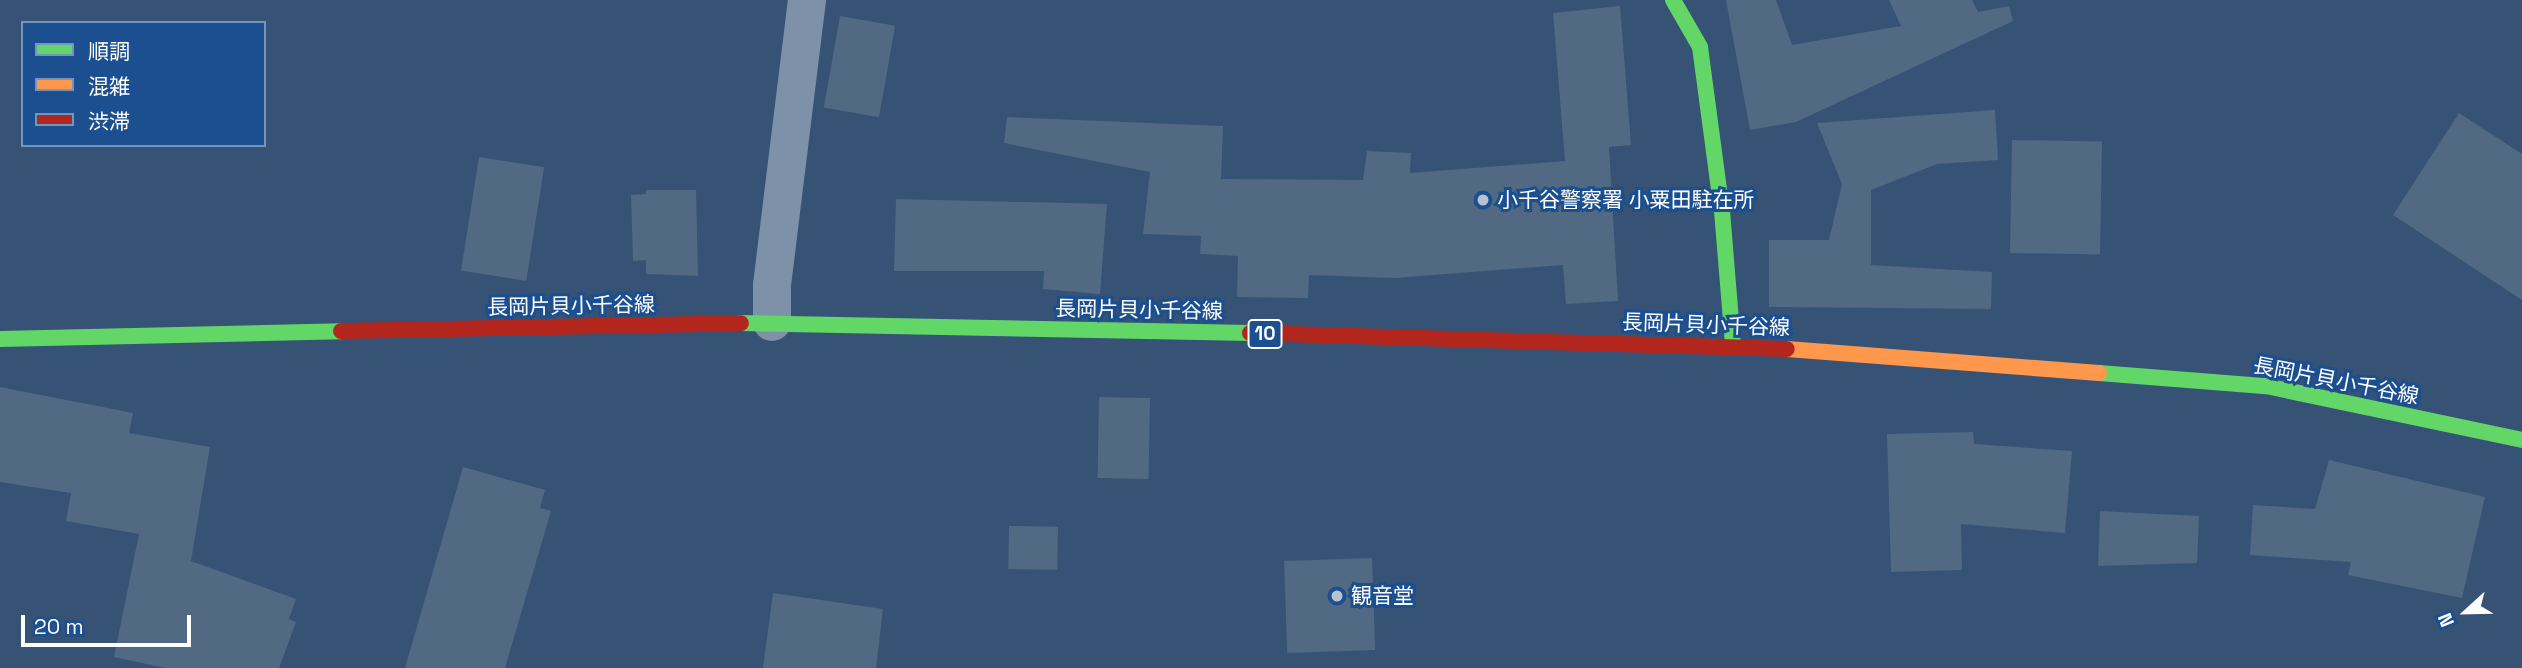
<!DOCTYPE html>
<meta charset="utf-8">
<style>
body{margin:0}
#map{position:relative;width:2522px;height:668px;overflow:hidden;background:#365274;font-family:"Space Grotesk","Noto Sans JP",sans-serif}
div>[style]{position:absolute}
[style*='--x']{left:calc(var(--x)*1px);top:calc(var(--y)*1px);width:calc(var(--w)*1px);rotate:calc(var(--a)*1deg)}
.building>*{inset:0;background:#526984;transform-origin:0 0}
.street>*{height:38px;margin:-19px;padding:0 19px;transform-origin:19px;border-radius:19px;background:#7d92a8}
.fast>*{height:16px;margin:-8px;padding:0 8px;transform-origin:8px;border-radius:8px;background:#63d668}
.slow>*{height:16px;margin:-8px;padding:0 8px;transform-origin:8px;border-radius:8px;background:#ff974d}
.jam>*{height:16px;margin:-8px;padding:0 8px;transform-origin:8px;border-radius:8px;background:#b3261e}
.dots>*{width:19px;height:19px;translate:-50% -50%;box-sizing:border-box;border:4px solid #1b4f8f;border-radius:50%}
span{translate:-50% -50%;white-space:nowrap;text-align:center;line-height:1.15;-webkit-text-stroke:6px #1b4f8f;paint-order:stroke}
.shield-label span{padding:2px 5px;background:#1b4f8f;border:2px solid;border-radius:5px;-webkit-text-stroke-width:0}
.shield-label{font-size:19px;color:#fff;font-weight:700}
.poi-label{font-size:21px;color:#fff}
.left{translate:0 -50%;text-align:left}
.street-label{font-size:21px;color:#fff}
.legend{position:absolute;left:21px;top:21px;width:245px;height:126px;box-sizing:border-box;background:#1b4f8f;border:2px solid #7695bc;margin:0;padding:9px 12px;list-style:none;font-size:21px;color:#fff}
.legend li{display:flex;align-items:center;gap:14px;height:35px}
.legend b{width:35px;border:2px solid #7695bc}
.north{position:absolute;left:2431px;top:577px;width:70px;height:70px;-webkit-text-stroke:5px #1b4f8f;paint-order:stroke;rotate:248deg;font-size:19px;font-weight:700;line-height:28px;text-align:center;color:#fff}
.north::after{content:'';display:block;margin:auto;width:24px;height:32px;background:#fff;clip-path:polygon(50% 0,100% 100%,50% 72%,0 100%)}
.scale{position:absolute;left:21px;top:615px;width:170px;height:32px;box-sizing:border-box;border:4px solid #fff;border-top:0;padding-left:9px;font-size:21px;line-height:24px;white-space:nowrap;color:#fff;-webkit-text-stroke:5px #1b4f8f;paint-order:stroke}
</style>
<div id="map">
<div class="building">
<div style="clip-path:polygon(1726px 0,1776px 0,1792px 45px,1901px 26px,1889px 0,1972px 0,1978px 12px,2009px 6px,2013px 21px,1796px 122px,1750px 130px)"></div>
<div style="clip-path:polygon(1620px 6px,1631px 145px,1609px 147px,1618px 301px,1566px 304px,1563px 265px,1395px 278px,1309px 275px,1308px 298px,1237px 297px,1238px 256px,1200px 254px,1201px 236px,1143px 234px,1150px 172px,1004px 143px,1007px 117px,1223px 126px,1221px 179px,1363px 180px,1367px 151px,1411px 153px,1410px 173px,1565px 161px,1553px 13px)"></div>
<div style="left:840px;top:16px;width:56px;height:93px;rotate:10deg"></div>
<div style="clip-path:polygon(1995px 110px,1998px 160px,1937px 164px,1871px 190px,1871px 265px,1992px 272px,1991px 309px,1769px 307px,1769px 240px,1829px 240px,1842px 184px,1817px 123px)"></div>
<div style="clip-path:polygon(2459px 113px,2522px 154px,2522px 300px,2393px 215px)"></div>
<div style="left:2012px;top:140px;width:90px;height:113px;rotate:1deg"></div>
<div style="left:479px;top:157px;width:66px;height:115px;rotate:9deg"></div>
<div style="clip-path:polygon(646px 190px,696px 190px,698px 276px,646px 274px,646px 260px,633px 261px,631px 195px,646px 194px)"></div>
<div style="clip-path:polygon(896px 199px,1107px 204px,1100px 294px,1043px 289px,1044px 271px,894px 271px)"></div>
<div style="clip-path:polygon(0 387px,133px 413px,129px 433px,210px 447px,191px 561px,296px 599px,289px 619px,296px 622px,279px 668px,165px 668px,114px 657px,139px 534px,66px 521px,71px 493px,0 482px)"></div>
<div style="left:1099px;top:397px;width:51px;height:81px;rotate:1deg"></div>
<div style="clip-path:polygon(1973px 432px,1974px 444px,2072px 451px,2065px 533px,1961px 524px,1962px 570px,1891px 572px,1887px 434px)"></div>
<div style="clip-path:polygon(2329px 460px,2485px 497px,2462px 598px,2348px 575px,2351px 562px,2250px 555px,2253px 505px,2315px 509px)"></div>
<div style="clip-path:polygon(463px 467px,545px 490px,540px 508px,551px 511px,505px 668px,405px 668px)"></div>
<div style="clip-path:polygon(2100px 511px,2199px 516px,2197px 563px,2098px 566px)"></div>
<div style="left:1009px;top:526px;width:49px;height:43px;rotate:1deg"></div>
<div style="left:1372px;top:558px;width:92px;height:88px;rotate:88deg"></div>
<div style="clip-path:polygon(773px 593px,883px 609px,876px 668px,763px 668px)"></div>
</div>
<div class="street">
<div style="--x:772;--y:322;--w:37;--a:-90"></div>
<div style="--x:772;--y:285;--w:287;--a:-83"></div>
</div>
<div class="fast">
<div style="--x:1673;--y:0;--w:54;--a:60.1"></div>
<div style="--x:1700;--y:47;--w:165;--a:82.4"></div>
<div style="--x:1722;--y:211;--w:134;--a:85.3"></div>
<div style="--x:741;--y:323;--w:509;--a:1.13"></div>
<div style="--x:0;--y:339;--w:341;--a:-1.3"></div>
<div style="--x:2099;--y:373;--w:168;--a:4.5"></div>
<div style="--x:2266;--y:386;--w:262;--a:11.9"></div>
</div>
<div class="slow">
<div style="--x:1787;--y:349;--w:313;--a:4.4"></div>
</div>
<div class="jam">
<div style="--x:341;--y:331;--w:400;--a:-1.1"></div>
<div style="--x:1250;--y:333;--w:537;--a:1.71"></div>
</div>
<div class="dots">
<div style="left:1483px;top:200px;background:#b9c2ce"></div>
<div style="left:1337px;top:596px;background:#b9c2ce"></div>
</div>
<div class="shield-label">
<span style="left:1265px;top:334px">10</span>
</div>
<div class="poi-label">
<span class="left" style="left:1497px;top:200px">小千谷警察署 小粟田駐在所</span>
<span class="left" style="left:1351px;top:596px">観音堂</span>
</div>
<div class="street-label">
<span style="left:571px;top:306px;rotate:-1deg">長岡片貝小千谷線</span>
<span style="left:1139px;top:310px;rotate:1deg">長岡片貝小千谷線</span>
<span style="left:1706px;top:325px;rotate:2deg">長岡片貝小千谷線</span>
<span style="left:2336px;top:381px;rotate:11deg">長岡片貝小千谷線</span>
</div>
<ul class="legend">
<li><b style="height:9px;background:#63d668"></b>順調</li>
<li><b style="height:9px;background:#ff974d"></b>混雑</li>
<li><b style="height:9px;background:#b3261e"></b>渋滞</li>
</ul>
<div class="north">N</div>
<div class="scale">20 m</div>
</div>
